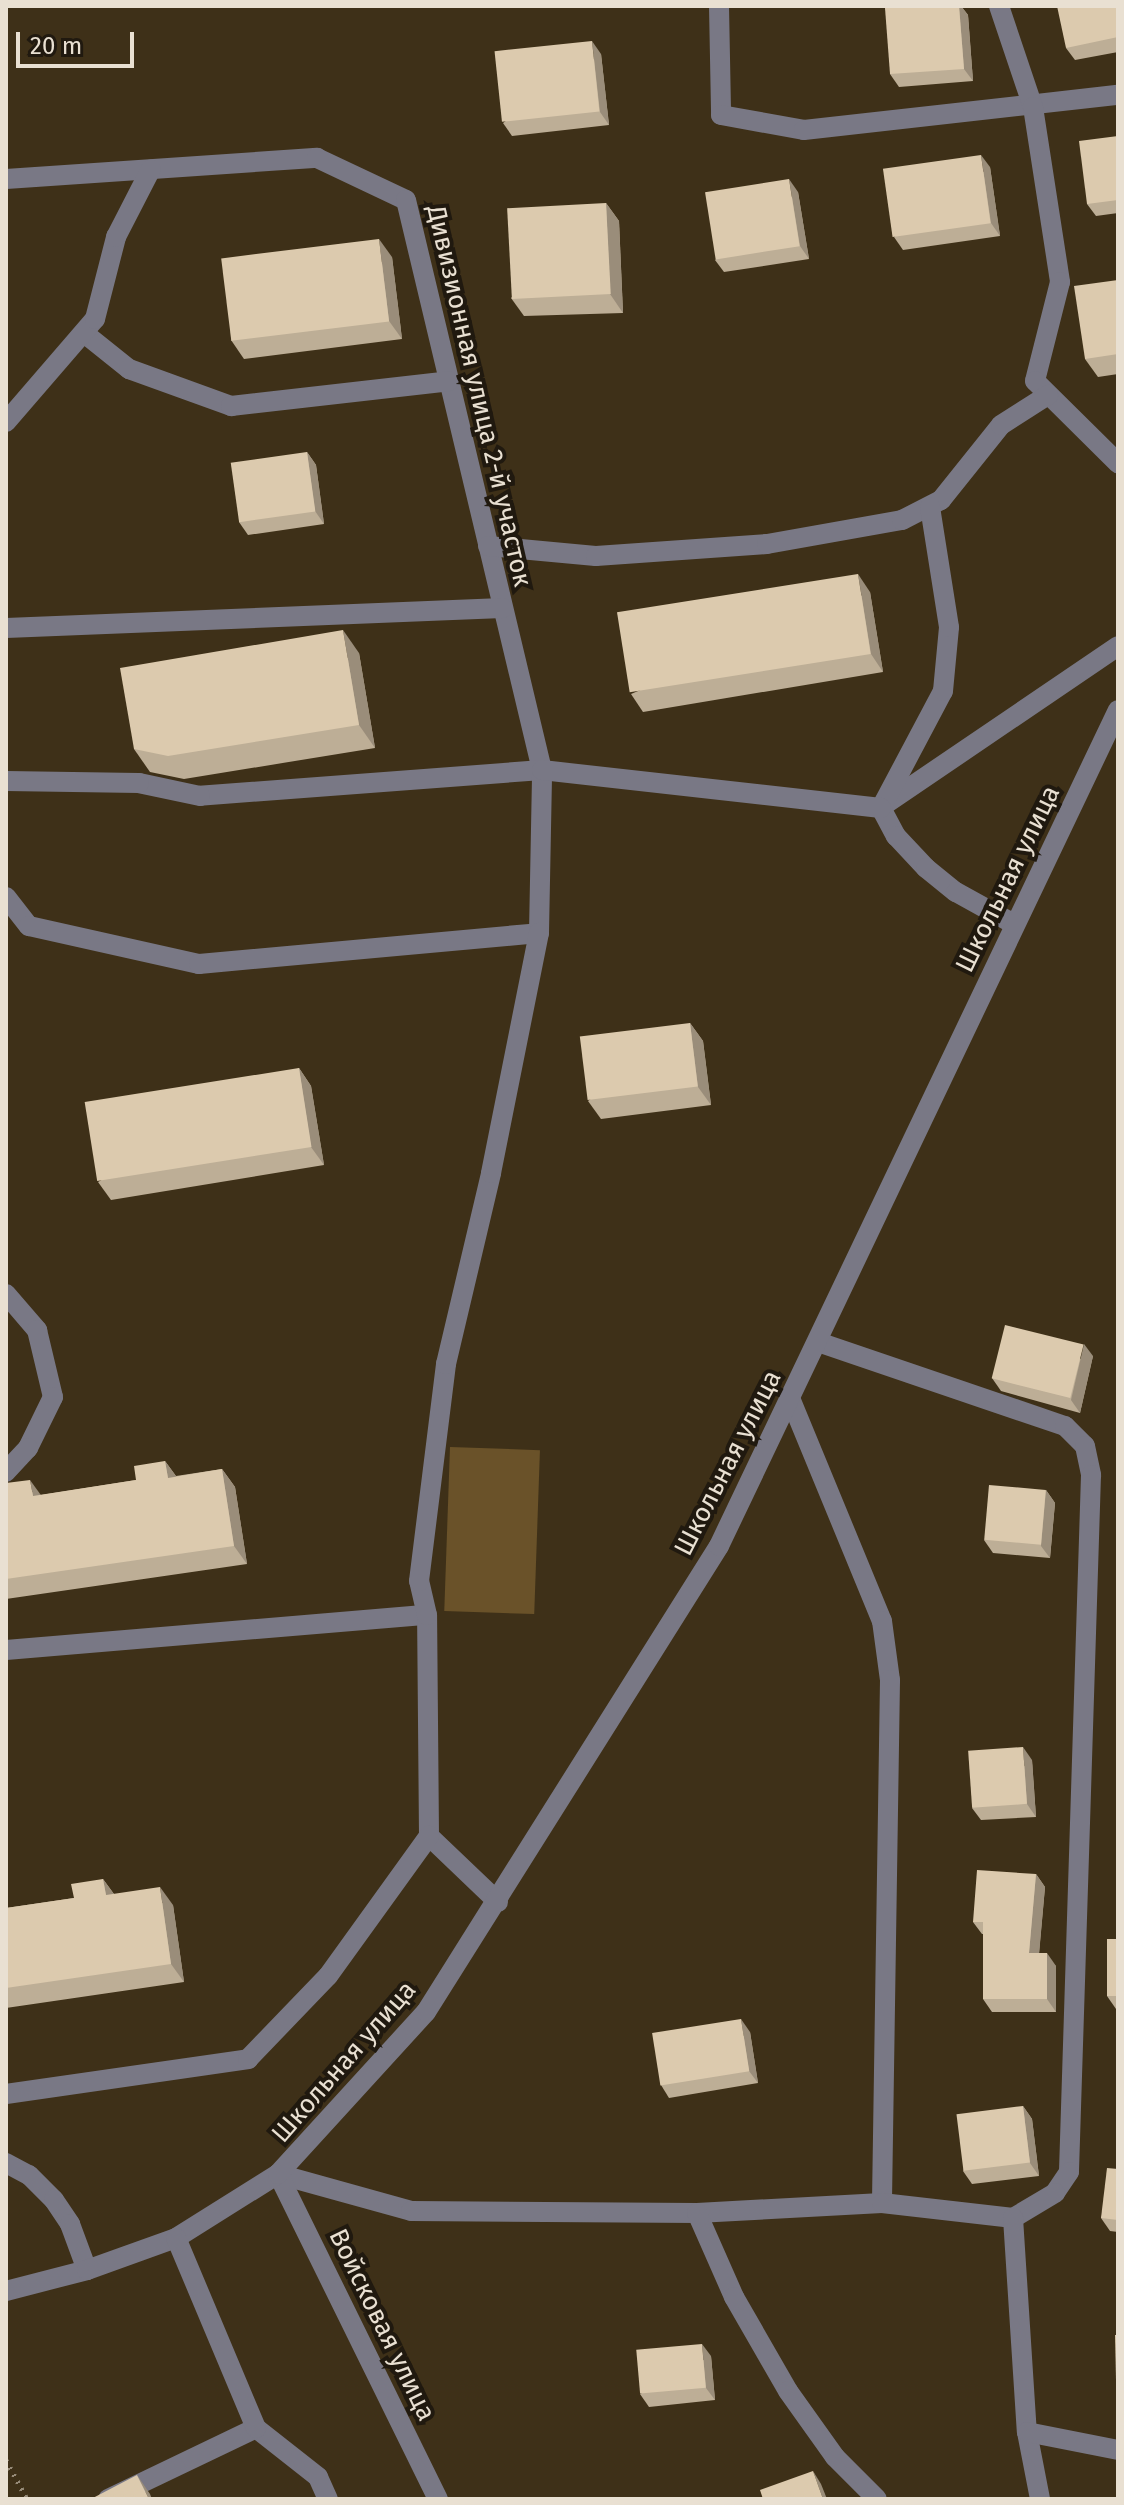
<!DOCTYPE html>
<meta charset="utf-8">
<style>
body{margin:0}
#map{position:relative;width:1124px;height:2505px;overflow:hidden;background:#3e3018;font-family:"Fira Sans",sans-serif}
div>[style]{position:absolute}
[style*='--x']{left:calc(var(--x)*1px);top:calc(var(--y)*1px);width:calc(var(--w)*1px);rotate:calc(var(--a)*1deg)}
.green>*{inset:0;background:#6a5229;transform-origin:0 0}
.path>*{height:5px;margin-top:-2.5px;transform-origin:0;background:repeating-linear-gradient(90deg,#968a78 0 2px,transparent 0 8px)}
.minor>*{height:20px;margin:-10px;padding:0 10px;transform-origin:10px;border-radius:10px;background:#797885}
.wall>*{inset:0;background:#bdae96}
.shaded-wall>*{inset:0;background:#9a8d7a}
.building>*{inset:0;background:#dccaae;transform-origin:0 0}
span{translate:-50% -50%;white-space:nowrap;text-align:center;line-height:1.15;-webkit-text-stroke:8px #20190f;paint-order:stroke}
.street-label{font-size:26px;color:#e9e0d2}
.frame{position:absolute;inset:0;border:8px solid #e9e0d2;pointer-events:none}
.scale{position:absolute;left:16px;top:32px;width:118px;height:36px;box-sizing:border-box;border:4px solid #e9e0d2;border-top:0;padding-left:10px;font-size:24px;line-height:28px;white-space:nowrap;color:#e9e0d2;-webkit-text-stroke:6px #20190f;paint-order:stroke}
</style>
<div id="map">
<div class="green">
<div style="left:450px;top:1447px;width:90px;height:164px;rotate:2deg"></div>
</div>
<div class="path">
<div style="--x:6;--y:2460;--w:44;--a:61.7"></div>
</div>
<div class="minor">
<div style="--x:719;--y:6;--w:109;--a:88.9"></div>
<div style="--x:721;--y:115;--w:84;--a:10.2"></div>
<div style="--x:804;--y:130;--w:316;--a:-6.4"></div>
<div style="--x:999;--y:6;--w:107;--a:71.4"></div>
<div style="--x:1033;--y:107;--w:177;--a:81.2"></div>
<div style="--x:1060;--y:282;--w:102;--a:104.2"></div>
<div style="--x:1035;--y:381;--w:117;--a:44.7"></div>
<div style="--x:6;--y:179;--w:312;--a:-3.9"></div>
<div style="--x:317;--y:158;--w:98;--a:25.3"></div>
<div style="--x:406;--y:200;--w:586;--a:76.58"></div>
<div style="--x:542;--y:770;--w:343;--a:175.7"></div>
<div style="--x:200;--y:796;--w:62;--a:-168"></div>
<div style="--x:139;--y:783;--w:133;--a:-179.1"></div>
<div style="--x:84;--y:333;--w:58;--a:38.7"></div>
<div style="--x:129;--y:369;--w:109;--a:19.9"></div>
<div style="--x:231;--y:406;--w:219;--a:-6.5"></div>
<div style="--x:6;--y:422;--w:136;--a:-49.2"></div>
<div style="--x:95;--y:319;--w:85;--a:-75.6"></div>
<div style="--x:116;--y:237;--w:76;--a:-62.8"></div>
<div style="--x:488;--y:546;--w:108;--a:5.3"></div>
<div style="--x:596;--y:556;--w:171;--a:-4"></div>
<div style="--x:767;--y:544;--w:137;--a:-10.1"></div>
<div style="--x:902;--y:520;--w:44;--a:-27.1"></div>
<div style="--x:941;--y:500;--w:96;--a:-51.3"></div>
<div style="--x:1001;--y:425;--w:56;--a:-32.6"></div>
<div style="--x:6;--y:628;--w:497;--a:-2.3"></div>
<div style="--x:887;--y:803;--w:279;--a:-34.2"></div>
<div style="--x:881;--y:808;--w:132;--a:-62.1"></div>
<div style="--x:943;--y:691;--w:64;--a:-84.6"></div>
<div style="--x:949;--y:627;--w:121;--a:-99"></div>
<div style="--x:881;--y:808;--w:32;--a:62"></div>
<div style="--x:896;--y:836;--w:44;--a:46.8"></div>
<div style="--x:926;--y:868;--w:38;--a:39"></div>
<div style="--x:956;--y:892;--w:66;--a:28.9"></div>
<div style="--x:6;--y:897;--w:37;--a:52"></div>
<div style="--x:29;--y:926;--w:174;--a:12.6"></div>
<div style="--x:199;--y:964;--w:341;--a:-5.2"></div>
<div style="--x:539;--y:933;--w:163;--a:-88.9"></div>
<div style="--x:542;--y:770;--w:341;--a:6.4"></div>
<div style="--x:6;--y:1294;--w:48;--a:49.3"></div>
<div style="--x:37;--y:1330;--w:69;--a:76.6"></div>
<div style="--x:53;--y:1397;--w:57;--a:116.1"></div>
<div style="--x:28;--y:1448;--w:33;--a:133"></div>
<div style="--x:818;--y:1342;--w:261;--a:18.8"></div>
<div style="--x:1065;--y:1426;--w:28;--a:45"></div>
<div style="--x:1085;--y:1446;--w:30;--a:78"></div>
<div style="--x:1091;--y:1475;--w:697;--a:91.81"></div>
<div style="--x:1069;--y:2172;--w:25;--a:124"></div>
<div style="--x:1055;--y:2193;--w:49;--a:149.2"></div>
<div style="--x:790;--y:1398;--w:241;--a:67.6"></div>
<div style="--x:882;--y:1621;--w:60;--a:82.3"></div>
<div style="--x:890;--y:1680;--w:523;--a:90.88"></div>
<div style="--x:6;--y:1650;--w:422;--a:-4.8"></div>
<div style="--x:498;--y:1902;--w:95;--a:-136.3"></div>
<div style="--x:429;--y:1836;--w:221;--a:-90.5"></div>
<div style="--x:427;--y:1615;--w:35;--a:-103"></div>
<div style="--x:419;--y:1581;--w:219;--a:-82.9"></div>
<div style="--x:446;--y:1364;--w:196;--a:-76.7"></div>
<div style="--x:491;--y:1173;--w:245;--a:-78.7"></div>
<div style="--x:6;--y:2094;--w:245;--a:-8.2"></div>
<div style="--x:248;--y:2059;--w:115;--a:-46.1"></div>
<div style="--x:328;--y:1976;--w:173;--a:-54.2"></div>
<div style="--x:6;--y:2163;--w:26;--a:28"></div>
<div style="--x:29;--y:2175;--w:35;--a:45"></div>
<div style="--x:54;--y:2200;--w:29;--a:56"></div>
<div style="--x:70;--y:2224;--w:49;--a:69.7"></div>
<div style="--x:278;--y:2174;--w:138;--a:15.5"></div>
<div style="--x:411;--y:2211;--w:286;--a:0.4"></div>
<div style="--x:697;--y:2213;--w:185;--a:-3.1"></div>
<div style="--x:882;--y:2203;--w:132;--a:6.5"></div>
<div style="--x:1013;--y:2218;--w:214;--a:86.3"></div>
<div style="--x:1027;--y:2432;--w:68;--a:79"></div>
<div style="--x:278;--y:2174;--w:362;--a:63.8"></div>
<div style="--x:697;--y:2213;--w:92;--a:66.2"></div>
<div style="--x:734;--y:2297;--w:108;--a:60.1"></div>
<div style="--x:788;--y:2391;--w:81;--a:54.5"></div>
<div style="--x:835;--y:2457;--w:59;--a:45"></div>
<div style="--x:6;--y:2291;--w:84;--a:-14.5"></div>
<div style="--x:87;--y:2270;--w:95;--a:-19.8"></div>
<div style="--x:176;--y:2238;--w:120;--a:-32.1"></div>
<div style="--x:278;--y:2174;--w:219;--a:-47.6"></div>
<div style="--x:426;--y:2012;--w:550;--a:-57.84"></div>
<div style="--x:719;--y:1546;--w:926;--a:-64.49"></div>
<div style="--x:256;--y:2428;--w:79;--a:38.3"></div>
<div style="--x:318;--y:2477;--w:24;--a:66"></div>
<div style="--x:1027;--y:2432;--w:93;--a:11.2"></div>
<div style="--x:108;--y:2499;--w:164;--a:-25.6"></div>
<div style="--x:256;--y:2428;--w:206;--a:-112.8"></div>
</div>
<div class="wall">
<div style="clip-path:polygon(916px 6px,961px 6px,968px 15px,973px 81px,899px 87px,890px 74px)"></div>
<div style="clip-path:polygon(1118px 6px,1118px 52px,1075px 60px,1066px 48px)"></div>
<div style="clip-path:polygon(601px 54px,609px 125px,512px 136px,503px 123px)"></div>
<div style="clip-path:polygon(1118px 136px,1118px 213px,1096px 216px,1087px 204px)"></div>
<div style="clip-path:polygon(990px 167px,1000px 236px,903px 250px,894px 237px)"></div>
<div style="clip-path:polygon(798px 192px,809px 259px,724px 272px,715px 260px)"></div>
<div style="clip-path:polygon(606px 203px,619px 221px,623px 313px,524px 316px,511px 298px)"></div>
<div style="clip-path:polygon(392px 257px,402px 339px,244px 359px,231px 340px)"></div>
<div style="clip-path:polygon(1118px 280px,1118px 374px,1098px 377px,1085px 359px)"></div>
<div style="clip-path:polygon(307px 452px,316px 465px,324px 524px,248px 535px,239px 522px)"></div>
<div style="clip-path:polygon(870px 592px,883px 672px,643px 712px,631px 694px)"></div>
<div style="clip-path:polygon(359px 653px,375px 748px,184px 779px,150px 772px,134px 749px)"></div>
<div style="clip-path:polygon(690px 1023px,703px 1041px,711px 1105px,601px 1119px,588px 1101px)"></div>
<div style="clip-path:polygon(299px 1068px,311px 1086px,324px 1165px,111px 1200px,98px 1182px)"></div>
<div style="clip-path:polygon(1093px 1356px,1080px 1413px,1001px 1391px,992px 1378px)"></div>
<div style="clip-path:polygon(165px 1461px,176px 1476px,222px 1469px,235px 1487px,247px 1564px,6px 1599px,6px 1483px,41px 1495px,136px 1480px)"></div>
<div style="clip-path:polygon(1046px 1490px,1055px 1503px,1050px 1558px,993px 1553px,984px 1540px)"></div>
<div style="clip-path:polygon(1032px 1760px,1036px 1817px,981px 1820px,972px 1808px)"></div>
<div style="clip-path:polygon(1036px 1874px,1045px 1887px,1039px 1953px,1056px 1966px,1056px 2012px,992px 2012px,983px 1999px,983px 1934px,982px 1934px,973px 1922px)"></div>
<div style="clip-path:polygon(103px 1879px,114px 1894px,173px 1905px,184px 1982px,6px 2008px,6px 1908px,74px 1898px)"></div>
<div style="clip-path:polygon(1118px 1939px,1118px 2009px,1116px 2009px,1107px 1996px)"></div>
<div style="clip-path:polygon(750px 2032px,758px 2083px,669px 2098px,661px 2085px)"></div>
<div style="clip-path:polygon(1023px 2106px,1032px 2119px,1039px 2176px,972px 2184px,963px 2171px)"></div>
<div style="clip-path:polygon(1118px 2169px,1118px 2232px,1110px 2231px,1101px 2218px)"></div>
<div style="clip-path:polygon(711px 2356px,715px 2400px,649px 2407px,640px 2394px)"></div>
</div>
<div class="shaded-wall">
<div style="clip-path:polygon(959px 6px,961px 6px,968px 15px,973px 81px,964px 69px)"></div>
<div style="clip-path:polygon(592px 41px,601px 54px,609px 125px,600px 112px)"></div>
<div style="clip-path:polygon(981px 155px,990px 167px,1000px 236px,991px 223px)"></div>
<div style="clip-path:polygon(789px 179px,798px 192px,809px 259px,800px 246px)"></div>
<div style="clip-path:polygon(606px 203px,619px 221px,623px 313px,610px 294px)"></div>
<div style="clip-path:polygon(379px 239px,392px 257px,402px 339px,389px 321px)"></div>
<div style="clip-path:polygon(307px 452px,316px 465px,324px 524px,315px 511px)"></div>
<div style="clip-path:polygon(858px 574px,870px 592px,883px 672px,871px 654px)"></div>
<div style="clip-path:polygon(343px 630px,359px 653px,375px 748px,359px 725px)"></div>
<div style="clip-path:polygon(690px 1023px,703px 1041px,711px 1105px,698px 1087px)"></div>
<div style="clip-path:polygon(299px 1068px,311px 1086px,324px 1165px,311px 1147px)"></div>
<div style="clip-path:polygon(1084px 1344px,1093px 1356px,1080px 1413px,1071px 1400px)"></div>
<div style="clip-path:polygon(165px 1461px,178px 1479px,168px 1478px)"></div>
<div style="clip-path:polygon(222px 1469px,235px 1487px,247px 1564px,234px 1546px)"></div>
<div style="clip-path:polygon(30px 1480px,43px 1498px,33px 1496px)"></div>
<div style="clip-path:polygon(1046px 1490px,1055px 1503px,1050px 1558px,1041px 1546px)"></div>
<div style="clip-path:polygon(1023px 1747px,1032px 1760px,1036px 1817px,1027px 1804px)"></div>
<div style="clip-path:polygon(1036px 1874px,1045px 1887px,1038px 1966px,1029px 1953px)"></div>
<div style="clip-path:polygon(103px 1879px,116px 1897px,106px 1895px)"></div>
<div style="clip-path:polygon(160px 1887px,173px 1905px,184px 1982px,171px 1964px)"></div>
<div style="clip-path:polygon(1047px 1953px,1056px 1966px,1056px 2012px,1047px 1999px)"></div>
<div style="clip-path:polygon(741px 2019px,750px 2032px,758px 2083px,749px 2071px)"></div>
<div style="clip-path:polygon(1023px 2106px,1032px 2119px,1039px 2176px,1030px 2163px)"></div>
<div style="clip-path:polygon(702px 2344px,711px 2356px,715px 2400px,706px 2388px)"></div>
<div style="clip-path:polygon(813px 2471px,821px 2484px,827px 2499px,823px 2499px)"></div>
<div style="clip-path:polygon(137px 2475px,150px 2494px,152px 2499px,149px 2499px)"></div>
</div>
<div class="building">
<div style="clip-path:polygon(916px 6px,959px 6px,964px 69px,890px 74px,885px 8px)"></div>
<div style="clip-path:polygon(1057px 6px,1118px 6px,1118px 37px,1066px 48px)"></div>
<div style="left:592px;top:41px;width:71px;height:98px;rotate:84deg"></div>
<div style="clip-path:polygon(1118px 136px,1118px 200px,1087px 204px,1079px 141px)"></div>
<div style="left:981px;top:155px;width:69px;height:99px;rotate:82deg"></div>
<div style="left:789px;top:179px;width:68px;height:85px;rotate:81deg"></div>
<div style="left:606px;top:203px;width:91px;height:99px;rotate:87deg"></div>
<div style="left:379px;top:239px;width:83px;height:159px;rotate:83deg"></div>
<div style="clip-path:polygon(1118px 280px,1118px 354px,1085px 359px,1074px 286px)"></div>
<div style="left:307px;top:452px;width:60px;height:77px;rotate:82deg"></div>
<div style="left:858px;top:574px;width:81px;height:244px;rotate:81deg"></div>
<div style="clip-path:polygon(343px 630px,359px 725px,168px 756px,134px 749px,120px 668px)"></div>
<div style="left:690px;top:1023px;width:64px;height:111px;rotate:83deg"></div>
<div style="left:299px;top:1068px;width:80px;height:217px;rotate:81deg"></div>
<div style="left:1005px;top:1325px;width:81px;height:55px;rotate:14deg"></div>
<div style="clip-path:polygon(165px 1461px,168px 1478px,222px 1469px,234px 1546px,6px 1579px,6px 1483px,30px 1480px,33px 1496px,136px 1480px,134px 1466px)"></div>
<div style="left:989px;top:1485px;width:57px;height:55px;rotate:5deg"></div>
<div style="left:1023px;top:1747px;width:57px;height:55px;rotate:86deg"></div>
<div style="clip-path:polygon(977px 1870px,1036px 1874px,1029px 1953px,1047px 1953px,1047px 1999px,983px 1999px,983px 1922px,973px 1922px)"></div>
<div style="clip-path:polygon(103px 1879px,106px 1895px,160px 1887px,171px 1964px,6px 1988px,6px 1908px,74px 1898px,71px 1884px)"></div>
<div style="left:1107px;top:1939px;width:11px;height:57px"></div>
<div style="left:741px;top:2019px;width:53px;height:90px;rotate:81deg"></div>
<div style="left:1023px;top:2106px;width:57px;height:67px;rotate:83deg"></div>
<div style="clip-path:polygon(1107px 2168px,1118px 2169px,1118px 2220px,1101px 2218px)"></div>
<div style="clip-path:polygon(1115px 2335px,1118px 2335px,1118px 2380px,1116px 2380px)"></div>
<div style="left:702px;top:2344px;width:44px;height:66px;rotate:85deg"></div>
<div style="clip-path:polygon(813px 2471px,823px 2499px,763px 2499px,760px 2490px)"></div>
<div style="clip-path:polygon(137px 2475px,149px 2499px,91px 2499px)"></div>
</div>
<div class="street-label">
<span style="left:479px;top:396px;rotate:77deg">Дивизионная улица 2-й участок</span>
<span style="left:1008px;top:879px;rotate:-64deg">Школьная улица</span>
<span style="left:728px;top:1463px;rotate:-63deg">Школьная улица</span>
<span style="left:344px;top:2062px;rotate:-49deg">Школьная улица</span>
<span style="left:382px;top:2325px;rotate:64deg">Войсковая улица</span>
</div>
<div class="frame"></div>
<div class="scale">20 m</div>
</div>
